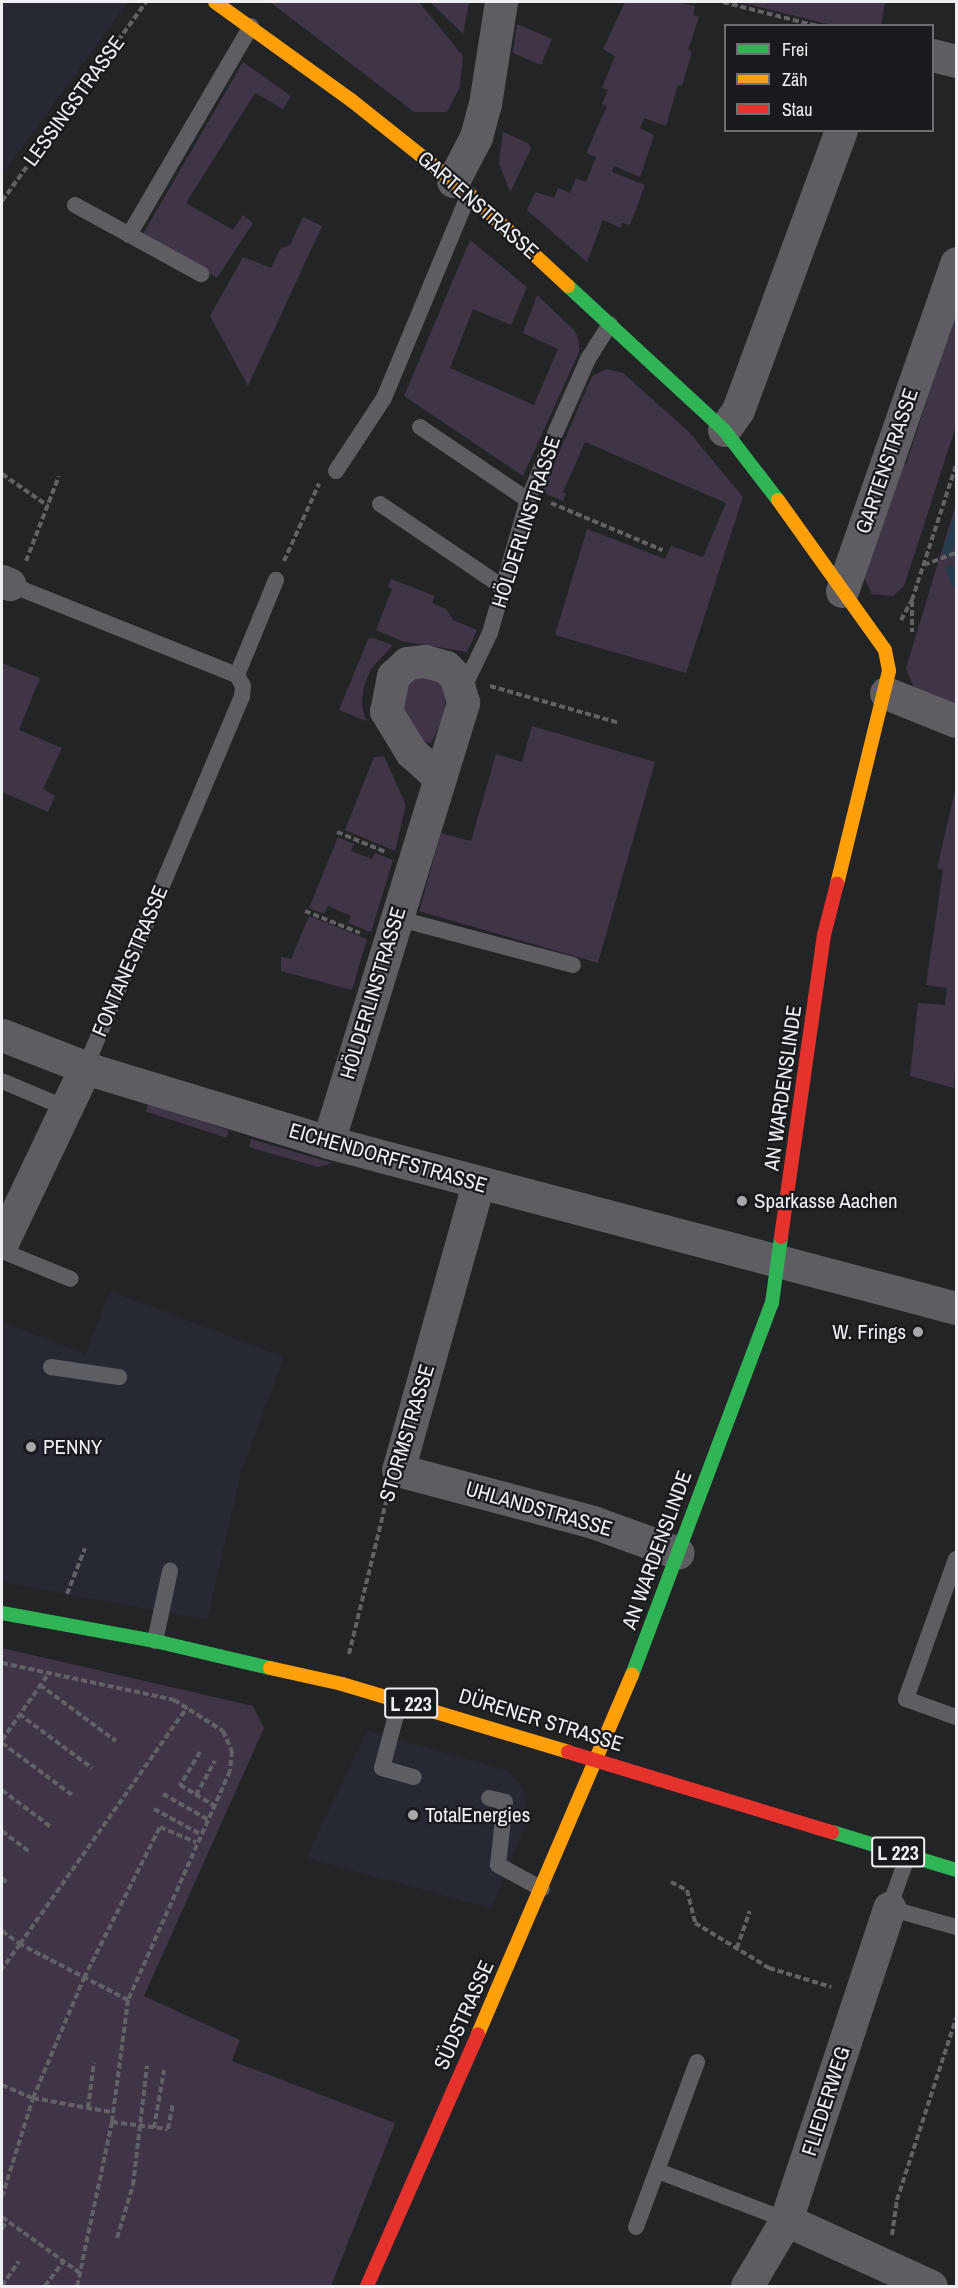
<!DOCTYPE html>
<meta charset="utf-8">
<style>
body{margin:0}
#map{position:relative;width:958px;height:2288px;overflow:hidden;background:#232426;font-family:"Archivo Narrow",sans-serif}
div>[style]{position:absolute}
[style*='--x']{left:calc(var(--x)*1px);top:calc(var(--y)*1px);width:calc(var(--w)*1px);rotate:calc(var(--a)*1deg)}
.built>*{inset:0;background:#272932}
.green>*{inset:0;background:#403447;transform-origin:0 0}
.stream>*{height:9px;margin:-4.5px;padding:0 4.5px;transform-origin:4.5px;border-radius:4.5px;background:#233d4c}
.path>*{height:4px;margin-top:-2px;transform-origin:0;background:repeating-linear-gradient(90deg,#626165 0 6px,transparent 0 9px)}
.lane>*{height:16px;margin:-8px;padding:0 8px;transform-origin:8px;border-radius:8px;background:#5e5d62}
.street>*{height:33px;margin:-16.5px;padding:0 16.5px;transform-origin:16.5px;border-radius:16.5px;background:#5e5d62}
.fast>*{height:14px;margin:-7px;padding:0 7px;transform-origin:7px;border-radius:7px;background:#30b455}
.slow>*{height:14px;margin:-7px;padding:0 7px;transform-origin:7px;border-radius:7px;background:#ff9f0a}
.jam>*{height:14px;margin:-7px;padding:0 7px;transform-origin:7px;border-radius:7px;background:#e5322d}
.dots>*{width:16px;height:16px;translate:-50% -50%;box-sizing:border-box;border:3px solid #191a1d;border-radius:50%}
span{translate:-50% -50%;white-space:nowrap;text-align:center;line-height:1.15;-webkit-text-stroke:4.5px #191a1d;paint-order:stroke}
.shield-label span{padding:2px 4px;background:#191a1d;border:2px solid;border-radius:4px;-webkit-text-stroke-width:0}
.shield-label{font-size:20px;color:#eeeff2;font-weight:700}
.street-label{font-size:21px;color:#eeeff2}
.poi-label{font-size:21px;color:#eeeff2}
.left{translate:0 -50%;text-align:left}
.right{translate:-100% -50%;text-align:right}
.frame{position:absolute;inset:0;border:3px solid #eeeff2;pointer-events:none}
.legend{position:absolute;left:724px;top:24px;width:210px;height:108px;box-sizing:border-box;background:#191a1d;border:2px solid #6e6f72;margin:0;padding:8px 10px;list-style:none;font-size:18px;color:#eeeff2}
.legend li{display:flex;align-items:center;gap:12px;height:30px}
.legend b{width:30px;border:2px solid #6e6f72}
</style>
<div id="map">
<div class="built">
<div style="clip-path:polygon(2px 2px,128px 2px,2px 175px)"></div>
<div style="clip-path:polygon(110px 1291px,284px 1357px,242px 1469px,207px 1620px,2px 1582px,2px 1322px,86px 1354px)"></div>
<div style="clip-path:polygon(367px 1731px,506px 1770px,524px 1789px,526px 1823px,491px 1908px,306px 1858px)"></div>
</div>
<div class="green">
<div style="clip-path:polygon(270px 2px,419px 2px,463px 56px,460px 87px,447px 112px,414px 112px)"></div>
<div style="clip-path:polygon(430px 2px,469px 2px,463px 34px)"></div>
<div style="clip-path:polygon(625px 2px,677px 2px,695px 6px,693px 15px,699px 17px,688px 50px,692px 51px,682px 86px,678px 85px,666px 126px,644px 118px,640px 128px,654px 135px,640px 177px,614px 166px,612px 172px,645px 185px,630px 225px,622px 223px,621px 228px,603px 220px,587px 262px,527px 210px,535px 192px,554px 198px,558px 188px,570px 193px,576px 178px,586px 182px,596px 157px,586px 153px,607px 106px,602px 104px,608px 90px,602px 88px,615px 56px,603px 49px)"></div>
<div style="clip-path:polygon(738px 2px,885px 2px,881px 26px,832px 25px)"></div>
<div style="clip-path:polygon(517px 24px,552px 39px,541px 65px,513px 53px)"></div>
<div style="clip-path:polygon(243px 62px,291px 96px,283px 109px,255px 93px,186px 203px,233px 230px,243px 215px,253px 223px,217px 278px,143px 234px)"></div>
<div style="clip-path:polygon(503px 132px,528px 143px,531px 148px,510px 193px,499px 162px)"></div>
<div style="clip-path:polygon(303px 217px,322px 226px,248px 386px,210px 316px,243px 257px,271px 268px,280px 249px,290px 245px)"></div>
<div style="clip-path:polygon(470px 240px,527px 287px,511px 325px,473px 309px,450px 368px,534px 405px,558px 349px,523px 333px,537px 295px,575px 331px,579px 341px,579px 352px,523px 476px,404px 396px)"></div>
<div style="clip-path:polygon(956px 312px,956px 426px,904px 586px,893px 596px,872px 594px,858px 567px,896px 462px,906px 464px)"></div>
<div style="clip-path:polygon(607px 369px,623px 373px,689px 432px,743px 497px,686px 673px,555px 635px,587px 529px,665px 559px,671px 546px,703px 557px,726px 503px,585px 442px,563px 492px,566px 494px,563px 501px,542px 492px,592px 376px)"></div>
<div style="clip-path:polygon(956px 504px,956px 707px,914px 689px,906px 668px)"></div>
<div style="clip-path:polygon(391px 579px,435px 596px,432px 603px,446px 609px,453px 620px,477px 630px,467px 652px,402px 641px,376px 630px,392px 589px,388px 587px)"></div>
<div style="clip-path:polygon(373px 638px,393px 645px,371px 669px,363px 689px,362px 706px,366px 721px,339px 710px,368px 639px)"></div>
<div style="clip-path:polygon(2px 663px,40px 678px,19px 730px,62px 748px,43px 789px,55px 796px,48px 812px,2px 792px)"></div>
<div style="clip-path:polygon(419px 674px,441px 682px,445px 695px,445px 716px,431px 743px,422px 742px,403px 722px,400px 687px)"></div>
<div style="clip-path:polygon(532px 726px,655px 762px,598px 963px,419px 911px,441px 833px,471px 841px,496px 754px,522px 762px)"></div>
<div style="clip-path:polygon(384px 756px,406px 805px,395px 851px,345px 830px,374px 757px)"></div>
<div style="clip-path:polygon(956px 787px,956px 1052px,954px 1088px,910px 1076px,918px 1003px,945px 1005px,947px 988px,926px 985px,943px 870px,937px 868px)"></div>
<div style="clip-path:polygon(338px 837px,354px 844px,351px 851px,372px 859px,375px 853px,393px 860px,371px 932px,348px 923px,351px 916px,328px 906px,324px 914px,309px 908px)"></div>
<div style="clip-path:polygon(309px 916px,367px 939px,352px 990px,281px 971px,281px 957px,291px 959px)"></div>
<div style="left:148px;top:1104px;width:85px;height:8px;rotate:18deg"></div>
<div style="clip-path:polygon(251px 1139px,333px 1163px,318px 1167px,249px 1147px)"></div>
<div style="clip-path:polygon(2px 1648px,253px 1706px,264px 1728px,144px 1996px,240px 2040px,232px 2061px,395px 2123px,331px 2286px,2px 2286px)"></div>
</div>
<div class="stream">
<div style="--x:947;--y:550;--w:29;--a:-72"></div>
<div style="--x:950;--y:569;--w:15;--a:67"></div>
</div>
<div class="path">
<div style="--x:723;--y:2;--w:97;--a:14.3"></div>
<div style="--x:2;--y:201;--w:246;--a:-54.1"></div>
<div style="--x:2;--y:474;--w:56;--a:34.8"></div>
<div style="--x:551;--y:503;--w:121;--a:22.9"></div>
<div style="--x:26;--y:561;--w:91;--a:-68.8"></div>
<div style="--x:284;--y:561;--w:85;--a:-65.6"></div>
<div style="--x:924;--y:565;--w:34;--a:-21"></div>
<div style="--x:912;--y:601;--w:31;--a:90"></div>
<div style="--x:901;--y:620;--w:23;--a:-61"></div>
<div style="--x:912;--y:600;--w:142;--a:-71.9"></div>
<div style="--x:490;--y:686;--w:134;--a:16"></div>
<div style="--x:337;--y:832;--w:53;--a:22.2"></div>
<div style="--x:305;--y:911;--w:59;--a:21.8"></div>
<div style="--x:67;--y:1594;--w:49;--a:-68.6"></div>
<div style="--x:349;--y:1654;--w:161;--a:-76.3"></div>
<div style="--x:2;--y:1663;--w:176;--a:12.1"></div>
<div style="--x:174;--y:1700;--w:58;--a:32.3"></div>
<div style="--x:223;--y:1731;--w:22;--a:66"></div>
<div style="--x:232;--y:1751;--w:20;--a:96"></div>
<div style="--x:230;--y:1771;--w:251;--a:114"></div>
<div style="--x:128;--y:2000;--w:123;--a:97.5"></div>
<div style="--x:112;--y:2122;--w:168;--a:102"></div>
<div style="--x:40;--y:1685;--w:94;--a:36.4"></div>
<div style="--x:19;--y:1714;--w:91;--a:36.5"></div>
<div style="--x:2;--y:1740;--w:82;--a:-55"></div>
<div style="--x:2;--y:1743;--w:87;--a:36.6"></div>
<div style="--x:200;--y:1752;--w:39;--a:121"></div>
<div style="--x:180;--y:1785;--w:39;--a:31"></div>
<div style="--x:2;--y:1790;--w:61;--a:37.1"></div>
<div style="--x:163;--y:1794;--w:51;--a:29.6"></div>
<div style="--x:196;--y:1795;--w:39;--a:-61"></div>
<div style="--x:154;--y:1809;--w:52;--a:28.5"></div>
<div style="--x:2;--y:1831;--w:35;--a:37"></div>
<div style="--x:2;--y:1878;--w:7;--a:45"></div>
<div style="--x:671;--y:1882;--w:18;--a:27"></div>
<div style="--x:687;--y:1890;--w:34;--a:76"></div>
<div style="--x:695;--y:1923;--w:87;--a:31.3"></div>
<div style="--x:769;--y:1968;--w:65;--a:17"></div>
<div style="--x:2;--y:1931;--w:22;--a:36"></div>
<div style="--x:20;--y:1944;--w:31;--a:126"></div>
<div style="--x:737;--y:1948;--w:39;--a:-71"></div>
<div style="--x:128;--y:2000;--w:122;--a:-152.6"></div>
<div style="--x:20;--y:1944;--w:290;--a:-54.8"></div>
<div style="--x:2;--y:2085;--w:34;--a:23"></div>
<div style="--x:33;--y:2098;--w:79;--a:10.2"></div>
<div style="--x:88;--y:2108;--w:46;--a:-82.6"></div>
<div style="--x:112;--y:2122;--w:56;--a:7.1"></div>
<div style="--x:168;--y:2129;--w:26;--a:-79"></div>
<div style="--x:154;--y:2128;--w:59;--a:-80.2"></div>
<div style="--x:2;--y:2197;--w:104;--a:-72.6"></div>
<div style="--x:33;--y:2098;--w:130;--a:-67"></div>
<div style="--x:84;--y:1978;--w:169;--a:-63.3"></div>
<div style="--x:160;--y:1827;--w:39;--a:23"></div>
<div style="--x:2;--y:2217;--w:97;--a:35.8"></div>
<div style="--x:2;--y:2229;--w:9;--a:-58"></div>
<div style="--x:892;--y:2235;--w:35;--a:-82"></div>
<div style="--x:897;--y:2200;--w:191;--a:-72"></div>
<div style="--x:117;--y:2238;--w:55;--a:-73.2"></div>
<div style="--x:133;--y:2185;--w:120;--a:-83.3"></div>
<div style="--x:2;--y:2286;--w:30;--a:-56"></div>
<div style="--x:45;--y:2286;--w:30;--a:-53"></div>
</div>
<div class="lane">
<div style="--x:75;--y:205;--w:144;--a:28.7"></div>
<div style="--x:129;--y:235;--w:242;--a:-59.7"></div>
<div style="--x:420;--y:427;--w:130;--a:34.1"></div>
<div style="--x:336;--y:471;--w:87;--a:-56.7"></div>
<div style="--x:384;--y:398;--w:221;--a:-67.4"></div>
<div style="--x:380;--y:504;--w:150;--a:34.1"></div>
<div style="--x:9;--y:584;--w:245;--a:21.8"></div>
<div style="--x:237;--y:675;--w:103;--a:-67.7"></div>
<div style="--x:463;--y:689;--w:62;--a:-64.3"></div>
<div style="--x:490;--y:633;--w:138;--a:-74.1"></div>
<div style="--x:528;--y:500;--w:77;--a:-67.8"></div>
<div style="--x:557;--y:429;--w:77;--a:-66.1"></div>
<div style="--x:588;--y:359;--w:41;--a:-57.8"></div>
<div style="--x:396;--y:918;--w:183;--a:14.9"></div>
<div style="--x:85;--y:1068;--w:404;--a:-67.1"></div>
<div style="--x:242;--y:696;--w:10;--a:-84"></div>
<div style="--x:243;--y:686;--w:13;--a:-119"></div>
<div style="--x:2;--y:1081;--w:69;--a:22.9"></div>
<div style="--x:2;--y:1251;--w:74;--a:22.1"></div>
<div style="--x:51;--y:1367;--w:69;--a:8.4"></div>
<div style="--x:956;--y:1559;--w:149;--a:109.7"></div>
<div style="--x:906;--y:1699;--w:53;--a:19.8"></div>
<div style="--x:155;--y:1641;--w:72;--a:-77.9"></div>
<div style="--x:400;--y:1700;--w:70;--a:104.8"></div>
<div style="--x:382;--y:1768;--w:33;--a:16"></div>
<div style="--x:489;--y:1798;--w:16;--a:14"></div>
<div style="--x:505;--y:1802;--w:63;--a:96.3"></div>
<div style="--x:498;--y:1865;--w:50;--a:28.6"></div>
<div style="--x:908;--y:1855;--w:56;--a:109.7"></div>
<div style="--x:889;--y:1908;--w:70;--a:15.8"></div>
<div style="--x:658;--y:2171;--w:137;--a:20.9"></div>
<div style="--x:636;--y:2227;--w:176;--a:-69.7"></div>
</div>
<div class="street">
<div style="--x:932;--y:55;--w:25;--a:14"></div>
<div style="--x:453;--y:181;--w:50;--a:-62.4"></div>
<div style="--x:476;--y:137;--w:34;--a:-75"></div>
<div style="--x:485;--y:104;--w:103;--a:-81.1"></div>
<div style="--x:724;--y:430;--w:24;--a:-55"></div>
<div style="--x:738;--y:410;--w:298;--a:-69.8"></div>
<div style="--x:2;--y:581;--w:8;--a:23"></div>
<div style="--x:842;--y:591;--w:347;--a:-70.8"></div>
<div style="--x:886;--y:693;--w:75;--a:21.8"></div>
<div style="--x:2;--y:1035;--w:100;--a:21.2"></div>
<div style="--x:95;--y:1071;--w:244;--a:16.9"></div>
<div style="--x:328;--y:1142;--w:650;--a:14.81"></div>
<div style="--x:328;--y:1142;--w:460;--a:-72.9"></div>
<div style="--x:463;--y:702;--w:26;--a:-106"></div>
<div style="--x:456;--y:677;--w:14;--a:-135"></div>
<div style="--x:446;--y:667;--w:22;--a:-164"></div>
<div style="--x:425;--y:661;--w:18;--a:174"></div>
<div style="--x:407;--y:663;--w:19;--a:137"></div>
<div style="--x:393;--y:676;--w:36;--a:101"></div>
<div style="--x:386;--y:711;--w:48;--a:58.6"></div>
<div style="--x:411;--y:752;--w:36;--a:42"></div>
<div style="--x:478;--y:1184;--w:297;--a:105.6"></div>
<div style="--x:398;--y:1470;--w:202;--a:14.9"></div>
<div style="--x:593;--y:1522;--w:90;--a:20"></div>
<div style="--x:2;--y:1243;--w:194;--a:-64.6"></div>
<div style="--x:786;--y:2220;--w:159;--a:24.5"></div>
<div style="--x:747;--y:2286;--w:77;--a:-59.4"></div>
<div style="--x:786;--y:2220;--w:329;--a:-71.7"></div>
</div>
<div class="fast">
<div style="--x:568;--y:286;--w:212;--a:42.7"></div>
<div style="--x:724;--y:430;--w:88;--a:52.4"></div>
<div style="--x:2;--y:1613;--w:156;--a:10.4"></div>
<div style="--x:155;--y:1641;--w:118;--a:13.2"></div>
<div style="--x:632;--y:1675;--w:397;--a:-69.4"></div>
<div style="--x:772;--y:1303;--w:67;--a:-82.2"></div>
<div style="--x:832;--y:1832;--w:130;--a:17"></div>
</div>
<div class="slow">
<div style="--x:215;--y:2;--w:168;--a:35.8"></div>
<div style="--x:351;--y:100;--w:151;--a:38.5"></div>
<div style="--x:469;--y:194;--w:135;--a:42.9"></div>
<div style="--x:778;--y:500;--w:184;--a:54.5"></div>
<div style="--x:885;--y:650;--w:21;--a:79"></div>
<div style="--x:889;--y:671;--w:219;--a:103.7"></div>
<div style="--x:270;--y:1668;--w:74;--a:12.5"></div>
<div style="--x:342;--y:1684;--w:236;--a:16.7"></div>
<div style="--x:478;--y:2034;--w:391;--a:-66.8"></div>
</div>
<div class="jam">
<div style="--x:781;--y:1237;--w:305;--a:-81.9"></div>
<div style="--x:824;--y:935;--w:53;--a:-75.7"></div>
<div style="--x:568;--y:1752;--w:276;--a:16.9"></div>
<div style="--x:367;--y:2286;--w:275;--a:-66.2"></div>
</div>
<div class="dots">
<div style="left:742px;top:1201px;background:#a7a8ab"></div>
<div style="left:918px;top:1332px;background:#a7a8ab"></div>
<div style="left:31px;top:1447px;background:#a7a8ab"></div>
<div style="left:413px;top:1815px;background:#a7a8ab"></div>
</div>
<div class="shield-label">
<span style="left:411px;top:1703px">L 223</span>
<span style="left:898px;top:1852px">L 223</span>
</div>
<div class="street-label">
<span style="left:74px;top:101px;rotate:-54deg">LESSINGSTRASSE</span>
<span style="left:478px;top:205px;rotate:41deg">GARTENSTRASSE</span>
<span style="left:887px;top:461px;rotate:-71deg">GARTENSTRASSE</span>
<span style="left:526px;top:522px;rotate:-72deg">HÖLDERLINSTRASSE</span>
<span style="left:130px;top:961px;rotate:-67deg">FONTANESTRASSE</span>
<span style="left:373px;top:993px;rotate:-73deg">HÖLDERLINSTRASSE</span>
<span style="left:783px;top:1088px;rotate:-82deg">AN WARDENSLINDE</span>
<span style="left:388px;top:1158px;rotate:16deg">EICHENDORFFSTRASSE</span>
<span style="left:407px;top:1433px;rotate:-73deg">STORMSTRASSE</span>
<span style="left:539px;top:1509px;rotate:16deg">UHLANDSTRASSE</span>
<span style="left:657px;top:1550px;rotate:-70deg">AN WARDENSLINDE</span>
<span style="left:541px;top:1720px;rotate:17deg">DÜRENER STRASSE</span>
<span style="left:464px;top:2015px;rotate:-66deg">SÜDSTRASSE</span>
<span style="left:826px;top:2101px;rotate:-72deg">FLIEDERWEG</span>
</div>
<div class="poi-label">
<span class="left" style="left:754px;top:1201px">Sparkasse Aachen</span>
<span class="right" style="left:906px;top:1332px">W. Frings</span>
<span class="left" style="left:43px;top:1447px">PENNY</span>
<span class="left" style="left:425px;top:1815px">TotalEnergies</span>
</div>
<div class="frame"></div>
<ul class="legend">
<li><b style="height:8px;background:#30b455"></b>Frei</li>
<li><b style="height:8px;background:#ff9f0a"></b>Zäh</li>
<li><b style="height:8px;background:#e5322d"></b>Stau</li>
</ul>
</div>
